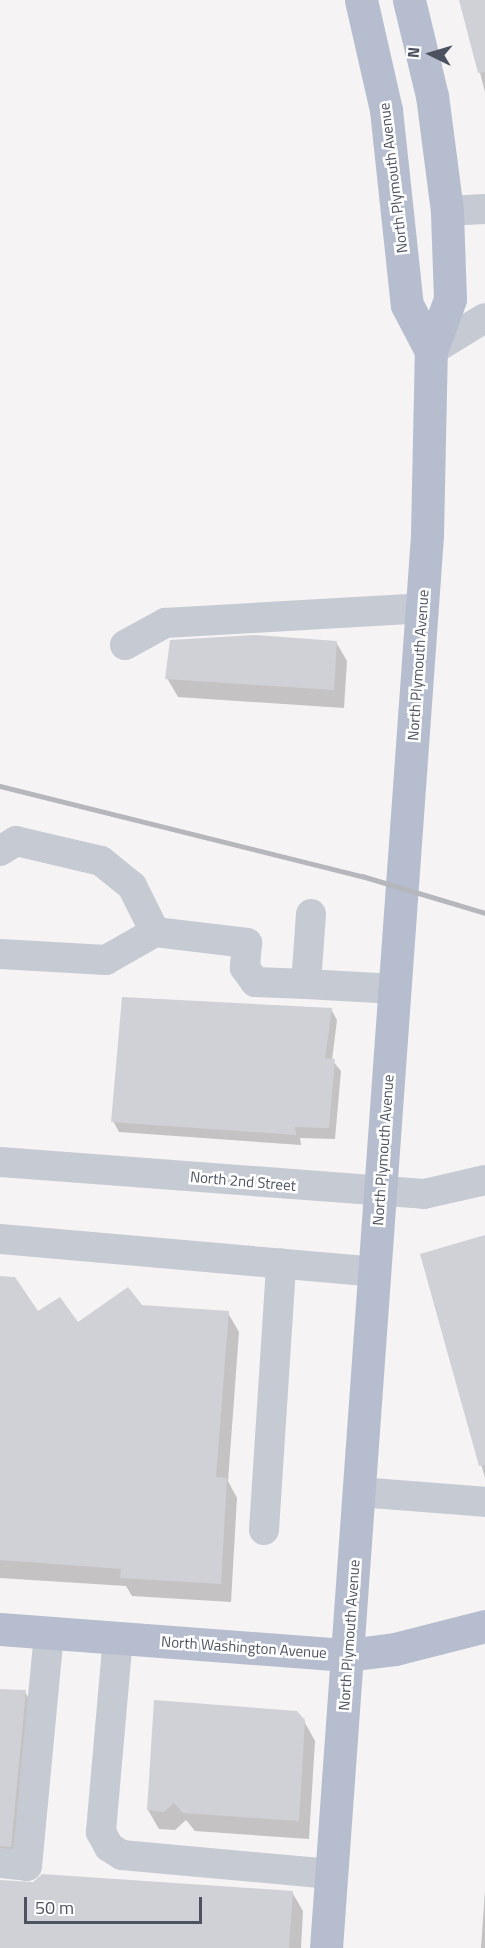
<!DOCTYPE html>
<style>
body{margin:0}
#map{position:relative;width:485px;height:1948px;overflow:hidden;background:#f5f3f3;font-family:"Titillium Web",sans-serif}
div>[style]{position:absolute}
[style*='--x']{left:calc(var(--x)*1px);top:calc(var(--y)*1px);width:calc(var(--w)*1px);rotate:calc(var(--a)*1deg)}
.shadow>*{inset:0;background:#0003}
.building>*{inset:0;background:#d0d1d7}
.minor>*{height:30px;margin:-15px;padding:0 15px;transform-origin:15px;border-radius:15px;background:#c5cad3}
.major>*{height:33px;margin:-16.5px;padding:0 16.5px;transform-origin:16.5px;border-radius:16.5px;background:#b5bdcf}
.rail>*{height:4.5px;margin:-2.25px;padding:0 2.25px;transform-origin:2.25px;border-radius:2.25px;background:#b6b7bc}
span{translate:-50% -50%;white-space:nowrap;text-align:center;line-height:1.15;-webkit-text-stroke:5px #fff;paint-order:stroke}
.street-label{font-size:15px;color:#4c525f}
.north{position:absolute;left:401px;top:24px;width:60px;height:60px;-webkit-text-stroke:4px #fff;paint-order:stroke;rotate:275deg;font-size:16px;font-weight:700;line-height:24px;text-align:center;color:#4c525f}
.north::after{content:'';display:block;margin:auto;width:21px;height:27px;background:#4c525f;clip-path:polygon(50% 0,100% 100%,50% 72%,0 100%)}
.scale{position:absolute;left:24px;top:1897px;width:178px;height:27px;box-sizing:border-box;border:3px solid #4c525f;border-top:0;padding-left:8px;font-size:18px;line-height:21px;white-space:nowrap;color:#4c525f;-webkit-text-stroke:4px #fff;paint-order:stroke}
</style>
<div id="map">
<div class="shadow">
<div style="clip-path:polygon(461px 0,485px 0,485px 92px)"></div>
<div style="clip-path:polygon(336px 642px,347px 661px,344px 708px,178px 697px,167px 678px)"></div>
<div style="clip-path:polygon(331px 1009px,337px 1020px,332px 1060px,341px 1071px,335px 1139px,300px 1138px,301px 1145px,119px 1132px,113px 1121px)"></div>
<div style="clip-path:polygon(485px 1237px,485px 1478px,422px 1255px)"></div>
<div style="clip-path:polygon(0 1277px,38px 1313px,77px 1324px,141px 1307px,228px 1313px,239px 1332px,228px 1481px,237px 1498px,231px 1602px,132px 1596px,126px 1586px,0 1578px)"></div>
<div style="clip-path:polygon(0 1690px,25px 1692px,36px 1711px,22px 1865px,0 1869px)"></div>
<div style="clip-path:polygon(304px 1721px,315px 1741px,309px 1839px,195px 1831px,186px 1820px,175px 1830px,159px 1829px,148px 1810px)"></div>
<div style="clip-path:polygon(0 1882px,292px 1892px,303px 1911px,301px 1948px,0 1948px)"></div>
<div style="clip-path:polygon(485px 1890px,485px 1948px,481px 1948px)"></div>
</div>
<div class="building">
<div style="clip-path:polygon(459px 0,485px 0,485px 72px,478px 73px)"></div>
<div style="clip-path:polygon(255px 635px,337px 641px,334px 690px,165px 679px,170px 640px)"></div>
<div style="clip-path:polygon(122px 997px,332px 1008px,325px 1058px,335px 1059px,329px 1128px,295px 1127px,296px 1135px,111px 1122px)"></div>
<div style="clip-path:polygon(485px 1235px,485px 1465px,479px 1466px,420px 1254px)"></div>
<div style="clip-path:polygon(0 1276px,15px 1277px,38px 1311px,60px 1297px,78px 1322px,128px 1287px,142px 1305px,229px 1311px,216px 1477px,227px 1478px,221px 1584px,120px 1578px,121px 1569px,0 1560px)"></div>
<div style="clip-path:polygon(0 1689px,26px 1690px,11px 1847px,0 1846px)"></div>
<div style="clip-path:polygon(154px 1700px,297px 1711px,305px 1720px,299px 1821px,183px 1813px,174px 1803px,164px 1812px,147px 1810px)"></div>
<div style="clip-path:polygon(42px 1874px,293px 1891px,289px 1948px,0 1948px,0 1880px,33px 1882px)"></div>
</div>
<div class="minor">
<div style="--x:447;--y:211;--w:38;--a:-3"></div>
<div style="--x:431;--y:351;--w:63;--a:-31.4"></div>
<div style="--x:125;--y:645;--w:46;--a:-28.8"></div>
<div style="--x:165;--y:623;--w:257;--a:-3.3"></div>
<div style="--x:0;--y:851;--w:19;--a:-32"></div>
<div style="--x:16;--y:841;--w:87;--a:13.2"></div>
<div style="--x:101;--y:861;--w:40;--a:39"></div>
<div style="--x:132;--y:886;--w:51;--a:63.4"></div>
<div style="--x:155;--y:932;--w:56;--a:150.3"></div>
<div style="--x:106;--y:960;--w:106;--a:-176.8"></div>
<div style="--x:311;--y:914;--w:70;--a:94.1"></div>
<div style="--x:306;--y:984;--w:89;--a:3.2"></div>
<div style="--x:155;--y:932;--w:93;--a:6.8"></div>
<div style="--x:247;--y:943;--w:25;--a:95"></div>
<div style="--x:245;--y:968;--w:17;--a:54"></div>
<div style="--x:255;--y:982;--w:51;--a:2.2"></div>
<div style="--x:0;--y:1162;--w:425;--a:4.3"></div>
<div style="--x:424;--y:1194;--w:63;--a:-12.9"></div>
<div style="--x:0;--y:1239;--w:376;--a:5"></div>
<div style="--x:359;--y:1492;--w:126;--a:4.5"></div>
<div style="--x:264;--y:1530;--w:267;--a:-86.3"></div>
<div style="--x:118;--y:1637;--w:196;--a:95"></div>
<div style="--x:101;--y:1832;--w:17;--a:62"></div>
<div style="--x:109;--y:1847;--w:15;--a:32"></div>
<div style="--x:122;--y:1855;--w:210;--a:5.2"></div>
<div style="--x:0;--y:1863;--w:27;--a:6"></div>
<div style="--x:27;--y:1866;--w:235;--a:-84.6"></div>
</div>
<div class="major">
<div style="--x:361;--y:0;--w:113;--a:77.2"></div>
<div style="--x:386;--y:110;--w:196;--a:83.9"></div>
<div style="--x:407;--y:305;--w:52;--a:62.4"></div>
<div style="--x:0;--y:1629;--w:348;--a:4.3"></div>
<div style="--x:347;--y:1655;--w:48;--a:-7.1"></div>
<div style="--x:395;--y:1649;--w:93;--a:-14.3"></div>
<div style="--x:326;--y:1948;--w:1417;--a:-85.91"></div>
<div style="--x:427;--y:535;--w:184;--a:-88.8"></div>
<div style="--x:431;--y:351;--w:55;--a:-69.9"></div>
<div style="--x:450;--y:299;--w:88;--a:-92"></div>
<div style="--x:447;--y:211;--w:116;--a:-97.4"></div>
<div style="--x:432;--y:96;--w:99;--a:-103.5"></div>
</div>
<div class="rail">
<div style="--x:0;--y:786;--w:373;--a:14"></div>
<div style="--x:362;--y:876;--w:128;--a:16.7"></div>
</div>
<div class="street-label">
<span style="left:393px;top:178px;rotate:-97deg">North Plymouth Avenue</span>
<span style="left:418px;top:665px;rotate:-86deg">North Plymouth Avenue</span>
<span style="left:383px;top:1150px;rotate:-86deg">North Plymouth Avenue</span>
<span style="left:243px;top:1181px;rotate:5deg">North 2nd Street</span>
<span style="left:349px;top:1635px;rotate:-86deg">North Plymouth Avenue</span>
<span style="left:244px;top:1647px;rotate:4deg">North Washington Avenue</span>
</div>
<div class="north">N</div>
<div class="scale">50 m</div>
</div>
